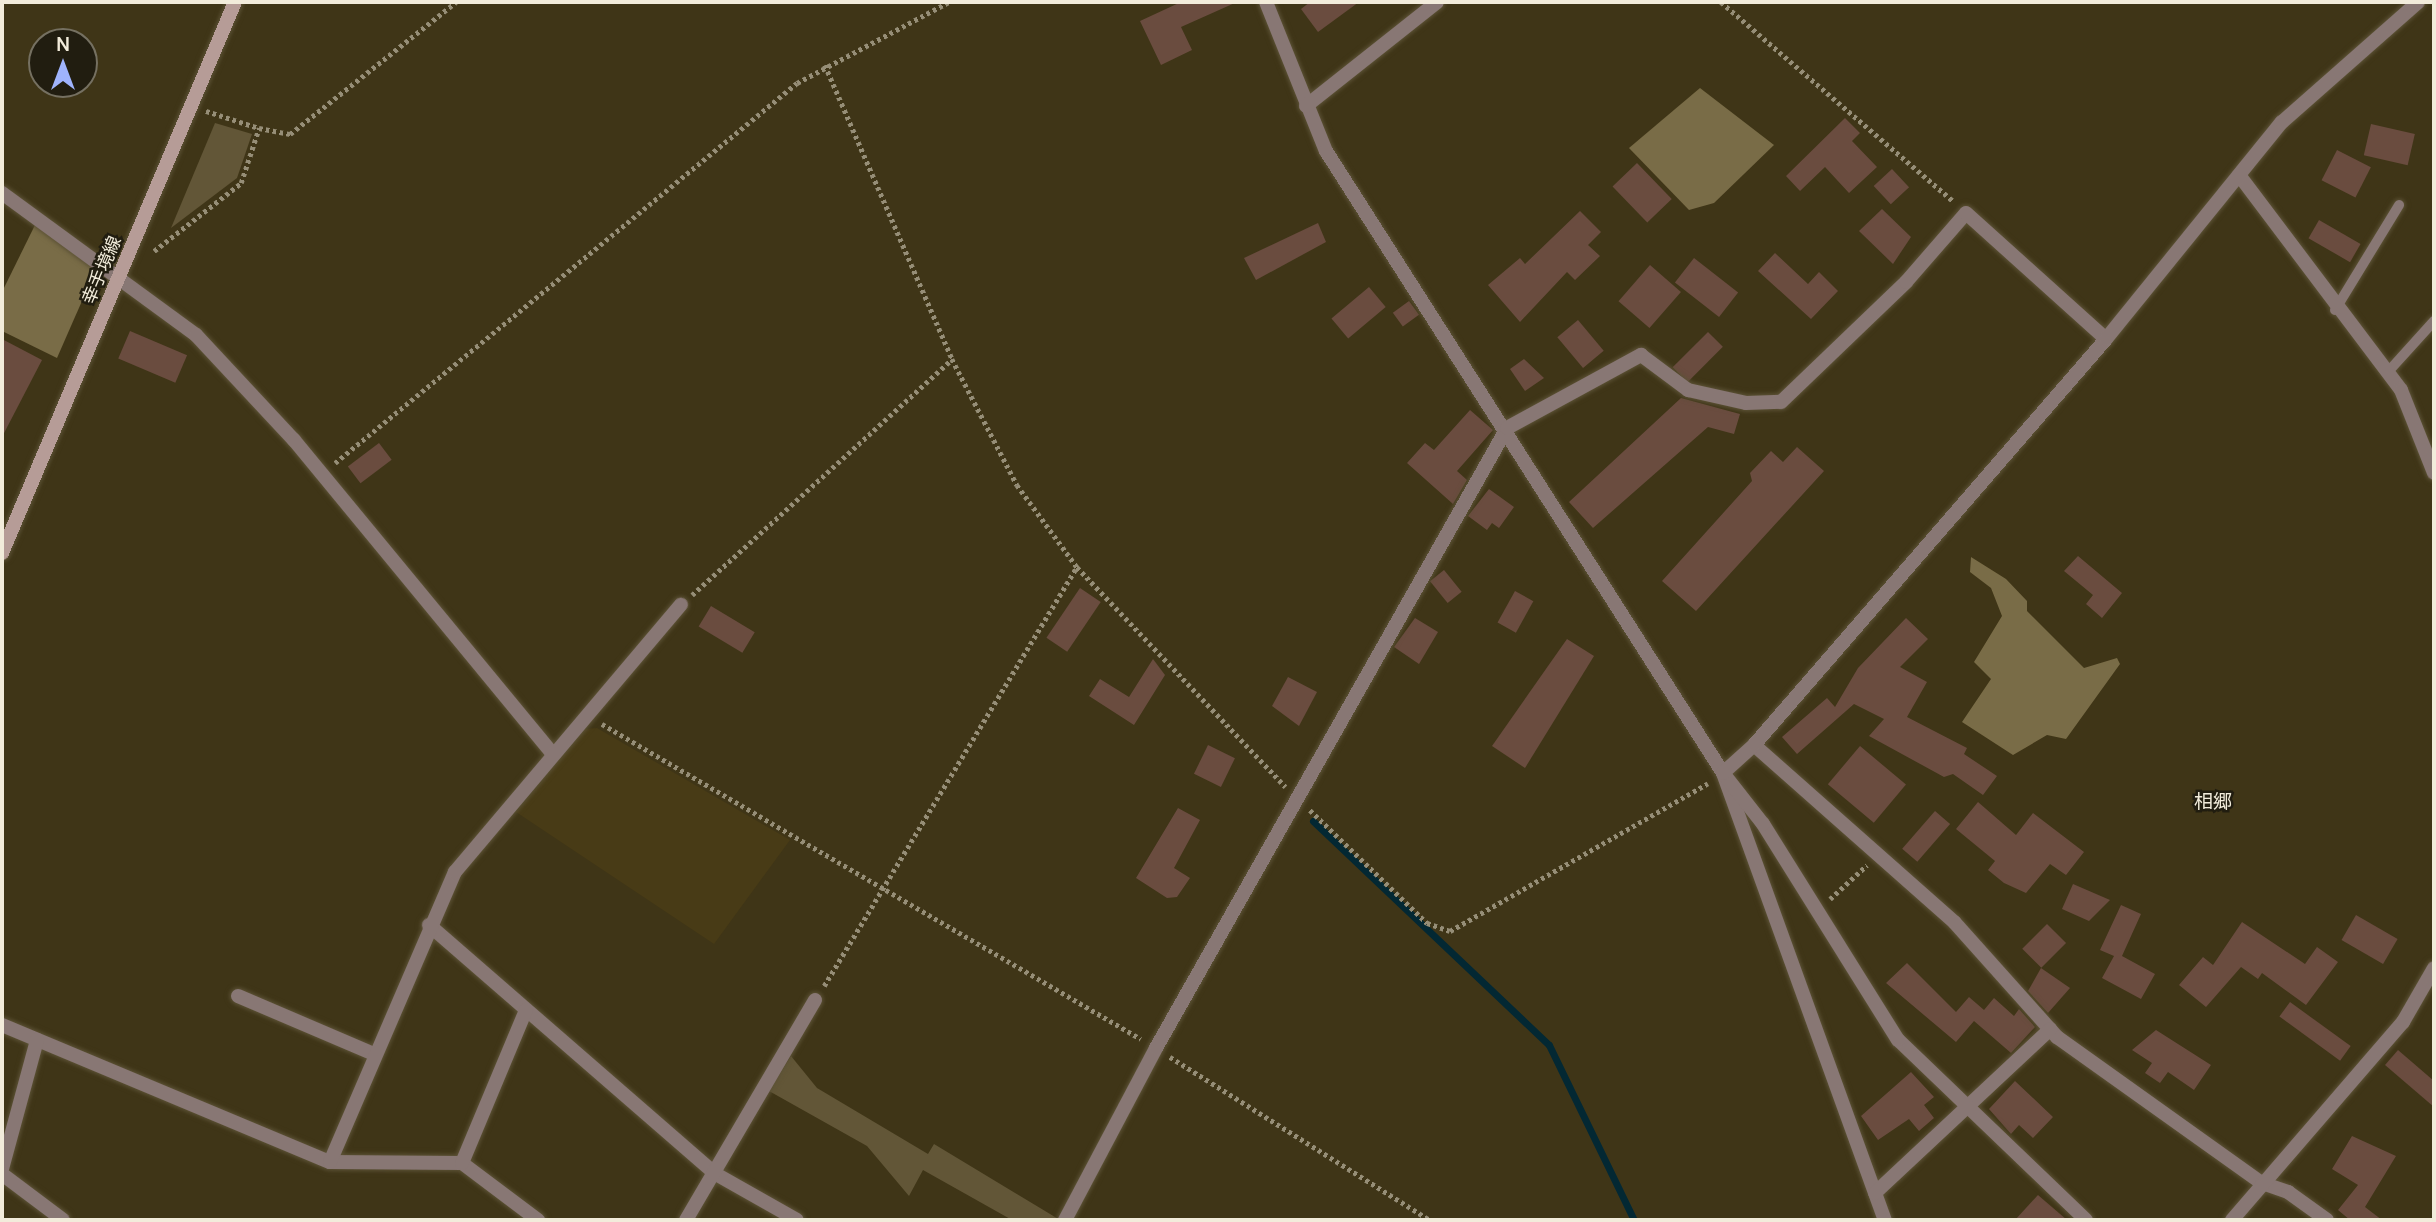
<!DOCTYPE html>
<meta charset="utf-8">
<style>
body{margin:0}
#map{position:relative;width:2436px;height:1222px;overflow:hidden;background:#3f3517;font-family:Manrope,"Noto Sans JP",sans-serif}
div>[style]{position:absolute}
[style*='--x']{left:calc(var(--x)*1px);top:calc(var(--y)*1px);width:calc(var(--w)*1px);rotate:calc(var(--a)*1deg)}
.built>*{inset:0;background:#483b16}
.green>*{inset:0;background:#625637}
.forest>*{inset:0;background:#796c47}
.stream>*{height:7px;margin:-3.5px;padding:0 3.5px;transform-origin:3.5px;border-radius:3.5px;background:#032833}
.building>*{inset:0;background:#6a4c3f;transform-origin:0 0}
.path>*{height:4.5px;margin-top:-2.25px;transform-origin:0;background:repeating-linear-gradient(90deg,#968e77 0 3.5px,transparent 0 7px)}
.roads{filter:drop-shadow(0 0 2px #5c5236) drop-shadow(0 0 2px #5c5236)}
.service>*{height:10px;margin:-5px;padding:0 5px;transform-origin:5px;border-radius:5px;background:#887774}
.minor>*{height:14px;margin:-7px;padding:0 7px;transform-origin:7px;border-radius:7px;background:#887774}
.tertiary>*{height:14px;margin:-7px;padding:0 7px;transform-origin:7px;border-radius:7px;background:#887774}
.secondary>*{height:14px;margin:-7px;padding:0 7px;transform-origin:7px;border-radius:7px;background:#b69c97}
span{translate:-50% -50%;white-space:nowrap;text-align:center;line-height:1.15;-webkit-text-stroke:5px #211d10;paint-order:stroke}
.street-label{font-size:18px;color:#f2ecdb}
.neighbourhood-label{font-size:19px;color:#f2ecdb}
.frame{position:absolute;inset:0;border:4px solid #f2ecdb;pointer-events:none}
.north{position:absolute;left:28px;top:28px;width:70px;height:70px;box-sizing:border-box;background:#211d10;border:2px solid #757061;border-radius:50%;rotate:0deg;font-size:19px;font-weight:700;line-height:28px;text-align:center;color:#f2ecdb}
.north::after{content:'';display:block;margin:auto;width:24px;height:32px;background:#9fb3fd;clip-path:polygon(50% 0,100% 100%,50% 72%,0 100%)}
</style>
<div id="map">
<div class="built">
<div style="clip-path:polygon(597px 728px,790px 840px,714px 944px,516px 812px,585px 729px)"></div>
</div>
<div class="green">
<div style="clip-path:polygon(215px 123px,252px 134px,237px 178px,171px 228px)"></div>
<div style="clip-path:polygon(791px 1056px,817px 1088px,928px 1154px,934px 1144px,1060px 1220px,1012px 1220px,923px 1170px,909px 1196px,867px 1146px,769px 1091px)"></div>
</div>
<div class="forest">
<div style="clip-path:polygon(1700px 88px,1774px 145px,1714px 203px,1689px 210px,1629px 148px)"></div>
<div style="clip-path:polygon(35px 225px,96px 269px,57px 358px,2px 331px,2px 292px)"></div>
<div style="clip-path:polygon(1971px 557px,2006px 579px,2027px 601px,2027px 611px,2084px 668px,2117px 658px,2120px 664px,2066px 739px,2047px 735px,2013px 755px,1962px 722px,1991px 679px,1974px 662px,2002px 616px,1991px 588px,1970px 572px)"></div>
</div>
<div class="stream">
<div style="--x:1313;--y:821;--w:325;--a:43.5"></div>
<div style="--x:1549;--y:1045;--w:195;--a:64.1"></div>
</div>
<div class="building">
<div style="clip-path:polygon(1181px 2px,1237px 2px,1181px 27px,1192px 50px,1161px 65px,1140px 21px)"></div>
<div style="clip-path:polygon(1310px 2px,1359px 2px,1318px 32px,1301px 9px)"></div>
<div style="clip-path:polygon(1845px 118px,1860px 133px,1852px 141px,1877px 167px,1849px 193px,1825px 167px,1800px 191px,1786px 176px)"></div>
<div style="left:2371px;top:124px;width:45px;height:32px;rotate:13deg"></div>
<div style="left:2337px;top:150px;width:38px;height:34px;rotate:27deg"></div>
<div style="left:1637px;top:163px;width:50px;height:34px;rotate:46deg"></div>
<div style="left:1892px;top:169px;width:25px;height:25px;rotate:47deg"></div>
<div style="clip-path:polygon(1882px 209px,1911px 237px,1893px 264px,1859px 231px)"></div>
<div style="clip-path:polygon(1580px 211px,1601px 232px,1588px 245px,1600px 256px,1575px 280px,1567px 272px,1520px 322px,1488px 285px,1520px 258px,1525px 264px)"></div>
<div style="left:2319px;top:220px;width:48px;height:21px;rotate:30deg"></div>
<div style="clip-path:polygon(1318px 223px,1326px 242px,1256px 280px,1244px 258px)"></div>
<div style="clip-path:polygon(1775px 253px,1808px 284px,1819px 272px,1838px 291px,1811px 319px,1758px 271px)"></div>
<div style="left:1694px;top:258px;width:56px;height:31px;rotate:38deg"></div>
<div style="left:1650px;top:265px;width:41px;height:48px;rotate:41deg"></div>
<div style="left:1369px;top:287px;width:26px;height:49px;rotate:50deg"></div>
<div style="left:1409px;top:301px;width:17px;height:20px;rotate:54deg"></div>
<div style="left:1578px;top:320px;width:40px;height:27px;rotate:50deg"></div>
<div style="left:130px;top:331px;width:62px;height:30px;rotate:23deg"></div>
<div style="left:1708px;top:332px;width:21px;height:50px;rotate:45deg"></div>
<div style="clip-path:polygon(2px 339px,42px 360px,2px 437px)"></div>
<div style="clip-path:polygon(1524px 359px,1544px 378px,1525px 391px,1510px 369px)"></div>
<div style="clip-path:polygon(1681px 398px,1740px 414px,1734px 434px,1708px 427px,1593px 528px,1569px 502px)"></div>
<div style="clip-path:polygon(1470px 410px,1493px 430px,1457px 471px,1467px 480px,1453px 504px,1407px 463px,1425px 443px,1434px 450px)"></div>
<div style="left:379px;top:443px;width:21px;height:39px;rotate:53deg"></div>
<div style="clip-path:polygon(1797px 447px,1824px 471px,1696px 611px,1662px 581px,1752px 481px,1750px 473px,1771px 451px,1783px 462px)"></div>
<div style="clip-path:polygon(1489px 489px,1514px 507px,1499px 528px,1492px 523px,1487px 530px,1468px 516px)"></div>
<div style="clip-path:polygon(2078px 556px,2122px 593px,2102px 618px,2086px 604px,2093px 595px,2064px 571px)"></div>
<div style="left:1444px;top:570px;width:28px;height:18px;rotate:51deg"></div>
<div style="left:1080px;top:588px;width:25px;height:60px;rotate:34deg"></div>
<div style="left:1515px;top:591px;width:21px;height:36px;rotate:29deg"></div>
<div style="left:711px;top:606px;width:51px;height:24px;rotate:31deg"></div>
<div style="clip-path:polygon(1415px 618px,1438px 632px,1419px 664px,1394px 647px)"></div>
<div style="clip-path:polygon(1906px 618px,1928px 639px,1900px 667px,1927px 682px,1907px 717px,1967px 748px,1964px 754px,1997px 776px,1983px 795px,1953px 774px,1944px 777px,1869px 736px,1884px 719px,1854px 704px,1797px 754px,1782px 737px,1827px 698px,1835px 707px,1858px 668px)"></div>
<div style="clip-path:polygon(1567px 639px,1594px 656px,1525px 768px,1492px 746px)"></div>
<div style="clip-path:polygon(1153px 659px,1165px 675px,1134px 725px,1089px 696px,1100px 679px,1129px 697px)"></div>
<div style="clip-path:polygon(1288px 677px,1317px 692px,1299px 726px,1272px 706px)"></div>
<div style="left:1208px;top:745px;width:30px;height:32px;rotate:26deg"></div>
<div style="left:1860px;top:746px;width:60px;height:50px;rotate:40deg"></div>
<div style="clip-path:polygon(1978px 802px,2016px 835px,2033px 813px,2084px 852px,2066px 875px,2050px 864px,2026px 893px,2004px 883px,1988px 870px,1995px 861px,1956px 829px)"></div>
<div style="clip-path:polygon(1178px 808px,1200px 820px,1174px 868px,1190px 878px,1177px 897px,1167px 898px,1136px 878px)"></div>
<div style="left:1935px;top:811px;width:20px;height:50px;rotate:41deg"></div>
<div style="clip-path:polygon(2073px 884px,2110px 900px,2089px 921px,2062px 909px)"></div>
<div style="clip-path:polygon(2121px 905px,2141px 914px,2122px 956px,2155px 974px,2141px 999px,2102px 978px,2114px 956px,2100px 950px)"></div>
<div style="left:2356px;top:915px;width:48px;height:29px;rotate:30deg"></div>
<div style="clip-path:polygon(2242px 922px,2305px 964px,2317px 947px,2338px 962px,2306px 1005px,2262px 973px,2258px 979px,2241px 967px,2206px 1007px,2179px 985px,2203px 957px,2213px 965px)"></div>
<div style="left:2047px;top:924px;width:27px;height:35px;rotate:45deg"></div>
<div style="clip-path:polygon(1907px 963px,1956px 1012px,1969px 997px,1984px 1010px,1994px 998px,2014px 1016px,2019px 1009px,2035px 1027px,2011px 1053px,1974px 1021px,1956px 1042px,1886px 983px)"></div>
<div style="clip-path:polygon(2041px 968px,2070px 988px,2048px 1013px,2028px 991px)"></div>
<div style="left:2290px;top:1002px;width:75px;height:18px;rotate:36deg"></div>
<div style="clip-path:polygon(2156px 1030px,2211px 1065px,2194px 1090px,2168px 1072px,2160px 1083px,2145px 1073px,2152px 1063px,2132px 1050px)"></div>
<div style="clip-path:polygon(2398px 1050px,2434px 1081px,2434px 1107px,2385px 1065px)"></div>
<div style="clip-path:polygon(1911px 1072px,1934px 1097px,1924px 1105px,1934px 1118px,1919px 1131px,1909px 1119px,1878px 1140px,1861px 1116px)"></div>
<div style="clip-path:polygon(2015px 1081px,2053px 1117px,2033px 1138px,2019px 1125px,2011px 1134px,1989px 1109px)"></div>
<div style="clip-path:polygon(2352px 1136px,2396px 1156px,2365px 1207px,2382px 1220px,2350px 1220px,2338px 1210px,2358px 1185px,2332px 1169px)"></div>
<div style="clip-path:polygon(2038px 1195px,2067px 1220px,2015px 1220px)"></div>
</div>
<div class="path">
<div style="--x:1721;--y:2;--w:307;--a:40.6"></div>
<div style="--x:825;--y:65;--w:320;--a:66.6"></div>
<div style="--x:952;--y:359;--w:142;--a:62.7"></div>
<div style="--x:1017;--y:485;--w:102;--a:53.8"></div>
<div style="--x:1077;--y:567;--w:303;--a:46.5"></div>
<div style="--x:206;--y:111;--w:56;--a:17.8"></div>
<div style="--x:154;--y:251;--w:110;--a:-38"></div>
<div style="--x:241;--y:183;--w:58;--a:-71.9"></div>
<div style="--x:259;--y:128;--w:32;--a:11"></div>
<div style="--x:290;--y:134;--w:212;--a:-38.5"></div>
<div style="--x:335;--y:463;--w:598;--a:-39.44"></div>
<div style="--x:797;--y:83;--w:172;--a:-28.1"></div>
<div style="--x:692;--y:595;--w:351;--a:-42.2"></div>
<div style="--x:602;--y:724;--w:624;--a:30.3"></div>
<div style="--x:1310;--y:810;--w:163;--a:44"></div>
<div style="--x:1427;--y:923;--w:24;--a:19"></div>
<div style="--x:1450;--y:931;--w:297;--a:-29.8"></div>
<div style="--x:1830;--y:899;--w:50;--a:-42.6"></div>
<div style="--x:824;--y:986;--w:489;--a:-58.9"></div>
<div style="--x:1170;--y:1057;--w:307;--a:32.1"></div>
</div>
<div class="roads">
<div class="service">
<div style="--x:2335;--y:310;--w:123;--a:-58.6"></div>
<div style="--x:2387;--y:373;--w:70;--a:-47.9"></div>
</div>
<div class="minor">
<div style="--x:1266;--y:2;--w:161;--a:68.1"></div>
<div style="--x:1326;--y:151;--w:738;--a:57.45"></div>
<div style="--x:1723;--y:773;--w:475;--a:70.1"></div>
<div style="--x:1306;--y:106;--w:167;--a:-38.4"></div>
<div style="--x:2239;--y:175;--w:269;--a:53"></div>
<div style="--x:2401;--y:390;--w:89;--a:68.3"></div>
<div style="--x:2;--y:193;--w:240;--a:36.2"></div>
<div style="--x:196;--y:335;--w:144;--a:47"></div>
<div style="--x:294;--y:440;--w:407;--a:50.5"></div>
<div style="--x:1754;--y:745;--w:268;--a:41.5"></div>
<div style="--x:1955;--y:923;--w:153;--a:48.2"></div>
<div style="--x:2057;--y:1037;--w:252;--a:35.5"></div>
<div style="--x:2262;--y:1183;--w:28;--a:19"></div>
<div style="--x:2288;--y:1192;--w:48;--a:35.7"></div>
<div style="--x:429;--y:925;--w:378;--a:41"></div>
<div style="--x:714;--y:1173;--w:95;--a:29.5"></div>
<div style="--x:238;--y:996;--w:148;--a:23.1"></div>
<div style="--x:2;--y:1025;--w:355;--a:22.7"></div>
<div style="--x:330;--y:1162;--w:132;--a:0.4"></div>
<div style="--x:462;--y:1163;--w:95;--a:36.9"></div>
<div style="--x:330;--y:1162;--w:316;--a:-66.7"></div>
<div style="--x:455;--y:872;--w:350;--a:-49.8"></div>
<div style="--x:462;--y:1163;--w:166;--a:-67.3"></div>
<div style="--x:2;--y:1169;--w:134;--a:-74.8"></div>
<div style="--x:1875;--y:1193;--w:240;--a:-43.1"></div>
<div style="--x:686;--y:1220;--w:255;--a:-59.6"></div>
<div style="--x:1065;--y:1220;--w:195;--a:-62.1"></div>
<div style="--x:1156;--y:1048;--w:712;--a:-60.48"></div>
<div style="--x:1507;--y:428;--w:153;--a:-28.6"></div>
<div style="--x:1641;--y:355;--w:59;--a:36.7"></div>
<div style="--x:1688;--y:390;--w:59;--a:12.6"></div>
<div style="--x:1746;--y:403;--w:35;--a:-2"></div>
<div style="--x:1781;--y:402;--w:173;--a:-43.8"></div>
<div style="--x:1906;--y:282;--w:91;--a:-49"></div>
<div style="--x:1966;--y:213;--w:188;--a:42"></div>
<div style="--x:2086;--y:1220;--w:260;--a:-136.2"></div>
<div style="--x:1898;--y:1040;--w:255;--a:-122"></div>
<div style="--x:1763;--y:824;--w:65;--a:-128.1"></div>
<div style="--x:1723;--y:773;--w:42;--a:-42.1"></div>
<div style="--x:1754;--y:745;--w:537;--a:-49.07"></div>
<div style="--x:2106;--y:339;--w:279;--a:-51"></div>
<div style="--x:2282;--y:122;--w:181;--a:-41.4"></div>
<div style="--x:2232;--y:1220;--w:262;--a:-49.2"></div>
<div style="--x:2403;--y:1022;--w:62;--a:-60.1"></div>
</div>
<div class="tertiary">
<div style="--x:2;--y:1174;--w:76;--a:37"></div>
</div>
<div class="secondary">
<div style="--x:2;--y:553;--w:598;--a:-67.08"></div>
</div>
</div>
<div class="street-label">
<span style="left:101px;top:270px;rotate:-67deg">幸手境線</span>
</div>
<div class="neighbourhood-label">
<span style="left:2213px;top:802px">相郷</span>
</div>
<div class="frame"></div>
<div class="north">N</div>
</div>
